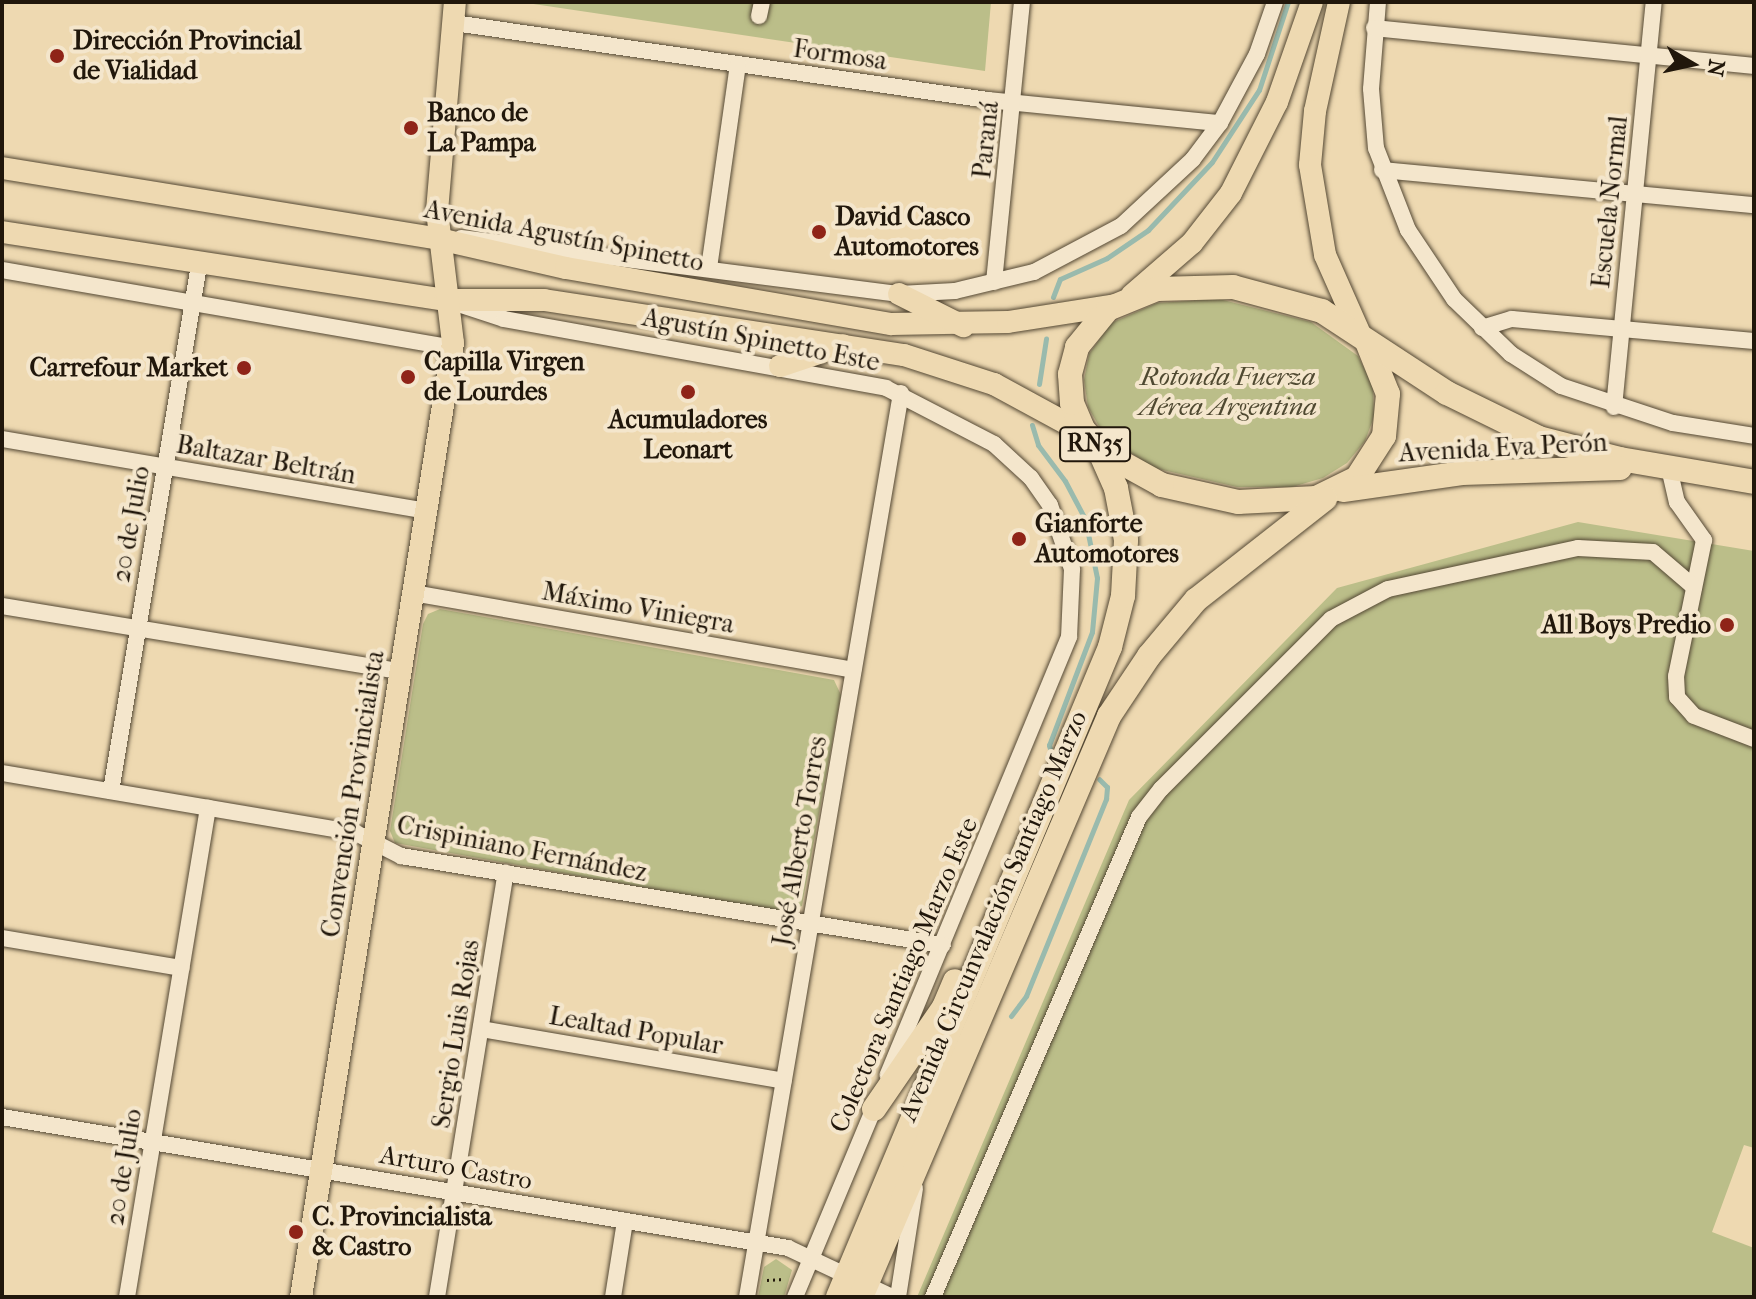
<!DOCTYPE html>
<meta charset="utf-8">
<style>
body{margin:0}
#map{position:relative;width:1756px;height:1299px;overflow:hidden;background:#eed9b1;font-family:"IM FELL French Canon",serif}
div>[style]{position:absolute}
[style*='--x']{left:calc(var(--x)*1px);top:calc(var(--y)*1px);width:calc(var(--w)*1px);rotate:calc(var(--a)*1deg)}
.green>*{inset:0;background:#bbbe89}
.stream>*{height:5px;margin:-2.5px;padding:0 2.5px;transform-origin:2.5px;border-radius:2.5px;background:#99baad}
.path>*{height:3px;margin-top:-1.5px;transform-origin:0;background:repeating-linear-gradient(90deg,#21170b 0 2px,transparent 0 6px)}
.roads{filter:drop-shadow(0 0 2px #544834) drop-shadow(0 0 2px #544834)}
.minor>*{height:16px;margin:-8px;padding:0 8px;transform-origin:8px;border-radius:8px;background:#f4e6cc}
.major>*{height:22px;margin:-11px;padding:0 11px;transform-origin:11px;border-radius:11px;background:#eed9b1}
.highway>*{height:24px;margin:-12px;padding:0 12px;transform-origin:12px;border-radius:12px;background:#eed9b1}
.dots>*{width:22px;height:22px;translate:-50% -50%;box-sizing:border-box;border:4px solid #f4e6cc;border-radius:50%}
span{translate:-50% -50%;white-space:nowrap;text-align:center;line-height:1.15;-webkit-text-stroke:8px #f4e6cc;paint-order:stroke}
.shield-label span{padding:2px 6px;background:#f4e6cc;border:2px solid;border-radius:6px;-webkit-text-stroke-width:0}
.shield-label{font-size:24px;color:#21170b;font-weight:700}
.poi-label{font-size:26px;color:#21170b;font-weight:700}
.left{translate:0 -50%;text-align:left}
.right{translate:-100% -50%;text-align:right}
.street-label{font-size:26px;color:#21170b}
.park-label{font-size:26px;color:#4f4931;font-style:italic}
.frame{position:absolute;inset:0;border:4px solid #21170b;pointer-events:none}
.north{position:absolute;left:1652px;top:24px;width:80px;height:80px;-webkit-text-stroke:6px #f4e6cc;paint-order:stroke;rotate:99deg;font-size:22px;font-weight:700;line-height:32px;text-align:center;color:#21170b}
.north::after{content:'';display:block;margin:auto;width:28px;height:36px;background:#21170b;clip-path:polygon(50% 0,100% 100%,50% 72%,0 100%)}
</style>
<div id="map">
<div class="green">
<div style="clip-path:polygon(520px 2px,991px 2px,985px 71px)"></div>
<div style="clip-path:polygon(1219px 299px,1311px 322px,1358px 356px,1373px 386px,1374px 417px,1365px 441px,1347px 463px,1323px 478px,1292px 487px,1237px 487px,1154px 468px,1104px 435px,1088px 407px,1084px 380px,1089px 354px,1111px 323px,1157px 303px)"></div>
<div style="clip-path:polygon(1578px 522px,1754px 551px,1754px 1148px,1744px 1145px,1712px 1232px,1754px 1248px,1754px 1297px,917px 1297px,1129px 800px,1337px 588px)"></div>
<div style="clip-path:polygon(440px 609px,834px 680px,841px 695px,802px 906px,785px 913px,395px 843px,390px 831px,423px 624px,428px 614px)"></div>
<div style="clip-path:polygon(776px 1259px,792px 1270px,784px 1297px,758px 1297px,764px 1267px)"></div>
</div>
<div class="stream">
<div style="--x:1053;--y:297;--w:19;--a:-69"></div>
<div style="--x:1060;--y:279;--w:51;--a:-24.1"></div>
<div style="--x:1107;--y:258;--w:50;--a:-34.3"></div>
<div style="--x:1148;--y:230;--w:93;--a:-46.7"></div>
<div style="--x:1212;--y:162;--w:86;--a:-56.9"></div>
<div style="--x:1259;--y:90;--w:93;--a:-71.8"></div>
<div style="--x:1039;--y:384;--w:46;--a:-81.2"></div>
<div style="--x:1032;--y:425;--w:21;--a:73"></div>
<div style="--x:1038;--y:445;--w:45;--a:53.1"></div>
<div style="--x:1065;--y:481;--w:43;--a:62.2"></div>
<div style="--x:1085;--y:519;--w:60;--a:78.5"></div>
<div style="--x:1097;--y:578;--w:54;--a:95.3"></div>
<div style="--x:1092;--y:632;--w:121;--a:110.8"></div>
<div style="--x:1049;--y:745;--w:11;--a:75"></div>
<div style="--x:1011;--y:1016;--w:25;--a:-53"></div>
<div style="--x:1026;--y:996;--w:213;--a:-67.9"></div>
<div style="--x:1106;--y:799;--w:12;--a:-85"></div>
<div style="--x:1107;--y:787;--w:11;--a:-135"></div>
</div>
<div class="path">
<div style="--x:767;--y:1280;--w:17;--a:-3"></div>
</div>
<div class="roads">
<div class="minor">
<div style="--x:1378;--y:2;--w:87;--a:94.6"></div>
<div style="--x:1371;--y:89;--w:59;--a:85.2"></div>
<div style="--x:1376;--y:148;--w:88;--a:68.7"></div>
<div style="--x:1408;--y:230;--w:83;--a:56.3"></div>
<div style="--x:1454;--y:299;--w:79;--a:44"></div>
<div style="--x:1511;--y:354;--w:59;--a:32.6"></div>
<div style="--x:1561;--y:386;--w:118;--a:18.3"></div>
<div style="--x:1673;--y:423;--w:82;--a:9.1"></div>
<div style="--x:759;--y:16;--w:14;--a:-78"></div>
<div style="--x:454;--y:23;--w:540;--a:8.21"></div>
<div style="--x:988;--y:100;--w:233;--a:5.7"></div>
<div style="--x:1374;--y:28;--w:382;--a:5.7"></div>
<div style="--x:1382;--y:170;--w:374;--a:5.4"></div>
<div style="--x:461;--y:238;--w:442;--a:7.3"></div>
<div style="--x:899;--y:294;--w:56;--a:-3.1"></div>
<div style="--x:955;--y:291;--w:81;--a:-13.5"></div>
<div style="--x:1034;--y:272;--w:98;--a:-27.9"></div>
<div style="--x:1121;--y:226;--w:98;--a:-42.9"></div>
<div style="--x:1193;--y:159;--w:45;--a:-53.1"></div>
<div style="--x:1220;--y:123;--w:78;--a:-61.8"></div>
<div style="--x:1257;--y:54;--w:55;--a:-70.9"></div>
<div style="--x:709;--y:268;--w:206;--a:-81.9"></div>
<div style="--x:2;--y:270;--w:458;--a:9.8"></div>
<div style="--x:994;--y:282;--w:281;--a:-84.3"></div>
<div style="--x:458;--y:304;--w:48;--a:18.1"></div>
<div style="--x:504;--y:319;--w:388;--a:10.2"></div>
<div style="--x:886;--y:388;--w:122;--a:27.4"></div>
<div style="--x:994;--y:444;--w:50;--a:42.6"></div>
<div style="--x:1031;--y:478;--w:33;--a:55"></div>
<div style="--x:1050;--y:505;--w:68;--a:71"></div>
<div style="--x:1072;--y:569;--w:68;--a:92.5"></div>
<div style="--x:1069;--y:637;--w:474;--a:112.5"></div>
<div style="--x:1482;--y:328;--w:31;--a:-17"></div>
<div style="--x:1512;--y:319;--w:243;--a:5.2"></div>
<div style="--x:1614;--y:407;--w:407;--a:-84.4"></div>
<div style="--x:2;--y:439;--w:430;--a:9.6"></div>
<div style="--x:1669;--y:468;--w:35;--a:77"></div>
<div style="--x:1677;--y:502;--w:47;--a:54.6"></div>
<div style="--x:1704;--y:540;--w:139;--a:101.6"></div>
<div style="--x:1676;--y:676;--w:21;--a:87"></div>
<div style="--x:1677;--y:697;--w:25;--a:48"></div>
<div style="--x:1694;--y:716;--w:64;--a:21"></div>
<div style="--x:413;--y:593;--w:447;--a:9.9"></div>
<div style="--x:2;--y:606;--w:404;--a:9.3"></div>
<div style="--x:2;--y:773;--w:359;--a:9.6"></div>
<div style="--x:356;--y:833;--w:51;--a:27.1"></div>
<div style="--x:401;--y:856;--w:549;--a:9.33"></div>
<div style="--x:111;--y:791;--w:533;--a:-80.5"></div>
<div style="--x:2;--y:938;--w:182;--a:9.5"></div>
<div style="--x:481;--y:1029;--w:307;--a:9.7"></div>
<div style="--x:2;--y:1117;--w:797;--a:9.46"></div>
<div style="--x:788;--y:1248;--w:115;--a:25.2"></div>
<div style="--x:127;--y:1297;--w:496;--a:-80.6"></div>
<div style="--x:437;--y:1297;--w:430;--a:-80.8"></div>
<div style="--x:613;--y:1297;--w:77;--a:-81"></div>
<div style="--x:747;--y:1297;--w:917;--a:-80.33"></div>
<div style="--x:795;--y:1297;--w:212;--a:-67.3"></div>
<div style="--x:898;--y:1297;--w:110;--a:-81.1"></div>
<div style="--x:933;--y:1297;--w:522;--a:-66.77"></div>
<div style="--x:1139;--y:817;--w:36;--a:-52"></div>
<div style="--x:1161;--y:789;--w:240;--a:-45"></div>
<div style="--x:1331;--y:619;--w:64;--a:-27.8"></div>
<div style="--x:1388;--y:589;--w:194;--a:-12.2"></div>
<div style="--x:1578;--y:548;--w:75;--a:3.1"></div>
<div style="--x:1653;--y:552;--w:54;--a:40.5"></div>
</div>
<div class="major">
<div style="--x:1339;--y:2;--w:112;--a:102.4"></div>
<div style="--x:1315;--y:111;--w:54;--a:95.3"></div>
<div style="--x:1310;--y:165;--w:91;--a:80.5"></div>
<div style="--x:1325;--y:255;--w:86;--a:66.1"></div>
<div style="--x:2;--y:168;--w:443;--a:9.2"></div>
<div style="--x:439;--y:239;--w:130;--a:12.9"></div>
<div style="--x:566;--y:268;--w:330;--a:9.8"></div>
<div style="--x:891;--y:324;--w:117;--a:-1"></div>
<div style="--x:1008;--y:322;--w:109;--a:-8.9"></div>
<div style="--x:2;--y:232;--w:448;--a:8.7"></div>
<div style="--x:445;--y:300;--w:99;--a:0"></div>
<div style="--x:544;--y:300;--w:364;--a:8.7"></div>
<div style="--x:904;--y:355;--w:95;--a:17.9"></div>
<div style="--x:994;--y:384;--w:107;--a:28.5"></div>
<div style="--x:899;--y:294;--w:72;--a:26.6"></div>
<div style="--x:1132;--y:295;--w:79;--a:-40.9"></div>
<div style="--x:1192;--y:243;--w:63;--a:-52"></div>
<div style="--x:1231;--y:193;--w:102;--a:-63.2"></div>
<div style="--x:1277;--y:102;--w:106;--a:-70.7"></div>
<div style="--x:780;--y:366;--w:66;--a:-18.4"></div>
<div style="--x:301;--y:1297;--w:966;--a:-80.95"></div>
<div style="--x:453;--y:343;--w:133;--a:-96.9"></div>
<div style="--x:437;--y:211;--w:210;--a:-85.1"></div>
</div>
<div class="highway">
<div style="--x:1367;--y:342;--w:56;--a:68"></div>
<div style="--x:1388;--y:394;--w:42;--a:95.4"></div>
<div style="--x:1384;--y:436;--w:50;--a:122.7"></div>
<div style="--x:1357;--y:478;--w:46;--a:154"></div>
<div style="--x:1316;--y:498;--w:78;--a:177.1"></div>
<div style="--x:1238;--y:502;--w:78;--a:-167.4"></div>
<div style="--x:1162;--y:485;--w:64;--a:-151"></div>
<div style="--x:1106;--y:454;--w:34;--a:-133"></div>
<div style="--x:1083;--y:429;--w:28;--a:-113"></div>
<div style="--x:1072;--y:403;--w:29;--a:-94"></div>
<div style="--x:1070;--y:374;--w:28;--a:-75"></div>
<div style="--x:1077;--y:347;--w:49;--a:-50.8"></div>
<div style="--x:1108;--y:309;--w:53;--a:-22.2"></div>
<div style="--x:1157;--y:289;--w:76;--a:-1.5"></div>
<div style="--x:1233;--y:287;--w:92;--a:15.1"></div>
<div style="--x:1322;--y:311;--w:149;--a:33.3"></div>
<div style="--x:1447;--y:393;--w:102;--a:26.1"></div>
<div style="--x:1539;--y:438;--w:84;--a:14.5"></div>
<div style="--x:1620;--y:459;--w:136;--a:9.7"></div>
<div style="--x:1343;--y:490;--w:120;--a:-8.1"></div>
<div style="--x:1462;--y:473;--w:158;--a:-1.8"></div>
<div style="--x:874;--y:1109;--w:124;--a:-55.5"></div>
<div style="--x:944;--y:1007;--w:28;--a:-67"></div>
<div style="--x:838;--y:1297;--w:705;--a:-67.29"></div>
<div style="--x:1110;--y:647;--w:53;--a:-75.7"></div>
<div style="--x:1123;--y:596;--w:56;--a:-86.9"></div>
<div style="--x:1126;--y:540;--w:53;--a:-100.9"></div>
<div style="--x:1116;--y:488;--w:39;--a:-114"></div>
<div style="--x:861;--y:1297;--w:632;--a:-66.88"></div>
<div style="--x:1109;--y:716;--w:72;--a:-56.3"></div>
<div style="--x:1149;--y:656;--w:73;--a:-50"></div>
<div style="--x:1196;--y:600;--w:164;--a:-38.1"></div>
</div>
</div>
<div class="dots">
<div style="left:57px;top:56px;background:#8f2418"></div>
<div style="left:411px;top:128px;background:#8f2418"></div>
<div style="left:819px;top:232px;background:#8f2418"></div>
<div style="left:244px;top:368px;background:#8f2418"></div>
<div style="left:408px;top:377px;background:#8f2418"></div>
<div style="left:688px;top:392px;background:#8f2418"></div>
<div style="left:1019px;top:539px;background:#8f2418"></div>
<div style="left:1727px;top:625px;background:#8f2418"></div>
<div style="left:296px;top:1232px;background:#8f2418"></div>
</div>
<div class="shield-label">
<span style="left:1095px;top:444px">RN35</span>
</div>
<div class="poi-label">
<span class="left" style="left:73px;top:56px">Dirección Provincial<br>de Vialidad</span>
<span class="left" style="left:427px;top:128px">Banco de<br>La Pampa</span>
<span class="left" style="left:835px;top:232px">David Casco<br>Automotores</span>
<span class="left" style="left:424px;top:377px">Capilla Virgen<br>de Lourdes</span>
<span class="right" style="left:228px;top:368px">Carrefour Market</span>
<span style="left:688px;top:435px">Acumuladores<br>Leonart</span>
<span class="left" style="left:1035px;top:539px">Gianforte<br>Automotores</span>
<span class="right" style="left:1711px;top:625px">All Boys Predio</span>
<span class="left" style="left:312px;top:1232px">C. Provincialista<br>&amp; Castro</span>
</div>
<div class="street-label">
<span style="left:840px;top:55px;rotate:8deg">Formosa</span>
<span style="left:986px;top:140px;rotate:-84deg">Paraná</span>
<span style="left:1610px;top:202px;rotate:-84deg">Escuela Normal</span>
<span style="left:564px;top:236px;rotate:11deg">Avenida Agustín Spinetto</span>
<span style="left:761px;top:340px;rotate:11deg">Agustín Spinetto Este</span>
<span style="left:1503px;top:448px;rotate:-3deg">Avenida Eva Perón</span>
<span style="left:266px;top:460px;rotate:10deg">Baltazar Beltrán</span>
<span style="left:131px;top:524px;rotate:-80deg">20 de Julio</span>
<span style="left:638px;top:608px;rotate:10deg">Máximo Viniegra</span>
<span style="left:353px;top:794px;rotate:-81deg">Convención Provincialista</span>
<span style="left:800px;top:841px;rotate:-80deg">José Alberto Torres</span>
<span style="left:522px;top:849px;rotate:11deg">Crispiniano Fernández</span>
<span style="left:993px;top:916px;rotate:-67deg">Avenida Circunvalación Santiago Marzo</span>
<span style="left:904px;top:975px;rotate:-67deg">Colectora Santiago Marzo Este</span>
<span style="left:636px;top:1031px;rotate:10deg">Lealtad Popular</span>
<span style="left:456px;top:1034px;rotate:-81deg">Sergio Luis Rojas</span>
<span style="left:124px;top:1167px;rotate:-81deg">20 de Julio</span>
<span style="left:456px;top:1168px;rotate:10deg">Arturo Castro</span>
</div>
<div class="park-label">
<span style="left:1228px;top:392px">Rotonda Fuerza<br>Aérea Argentina</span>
</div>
<div class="frame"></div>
<div class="north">N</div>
</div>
